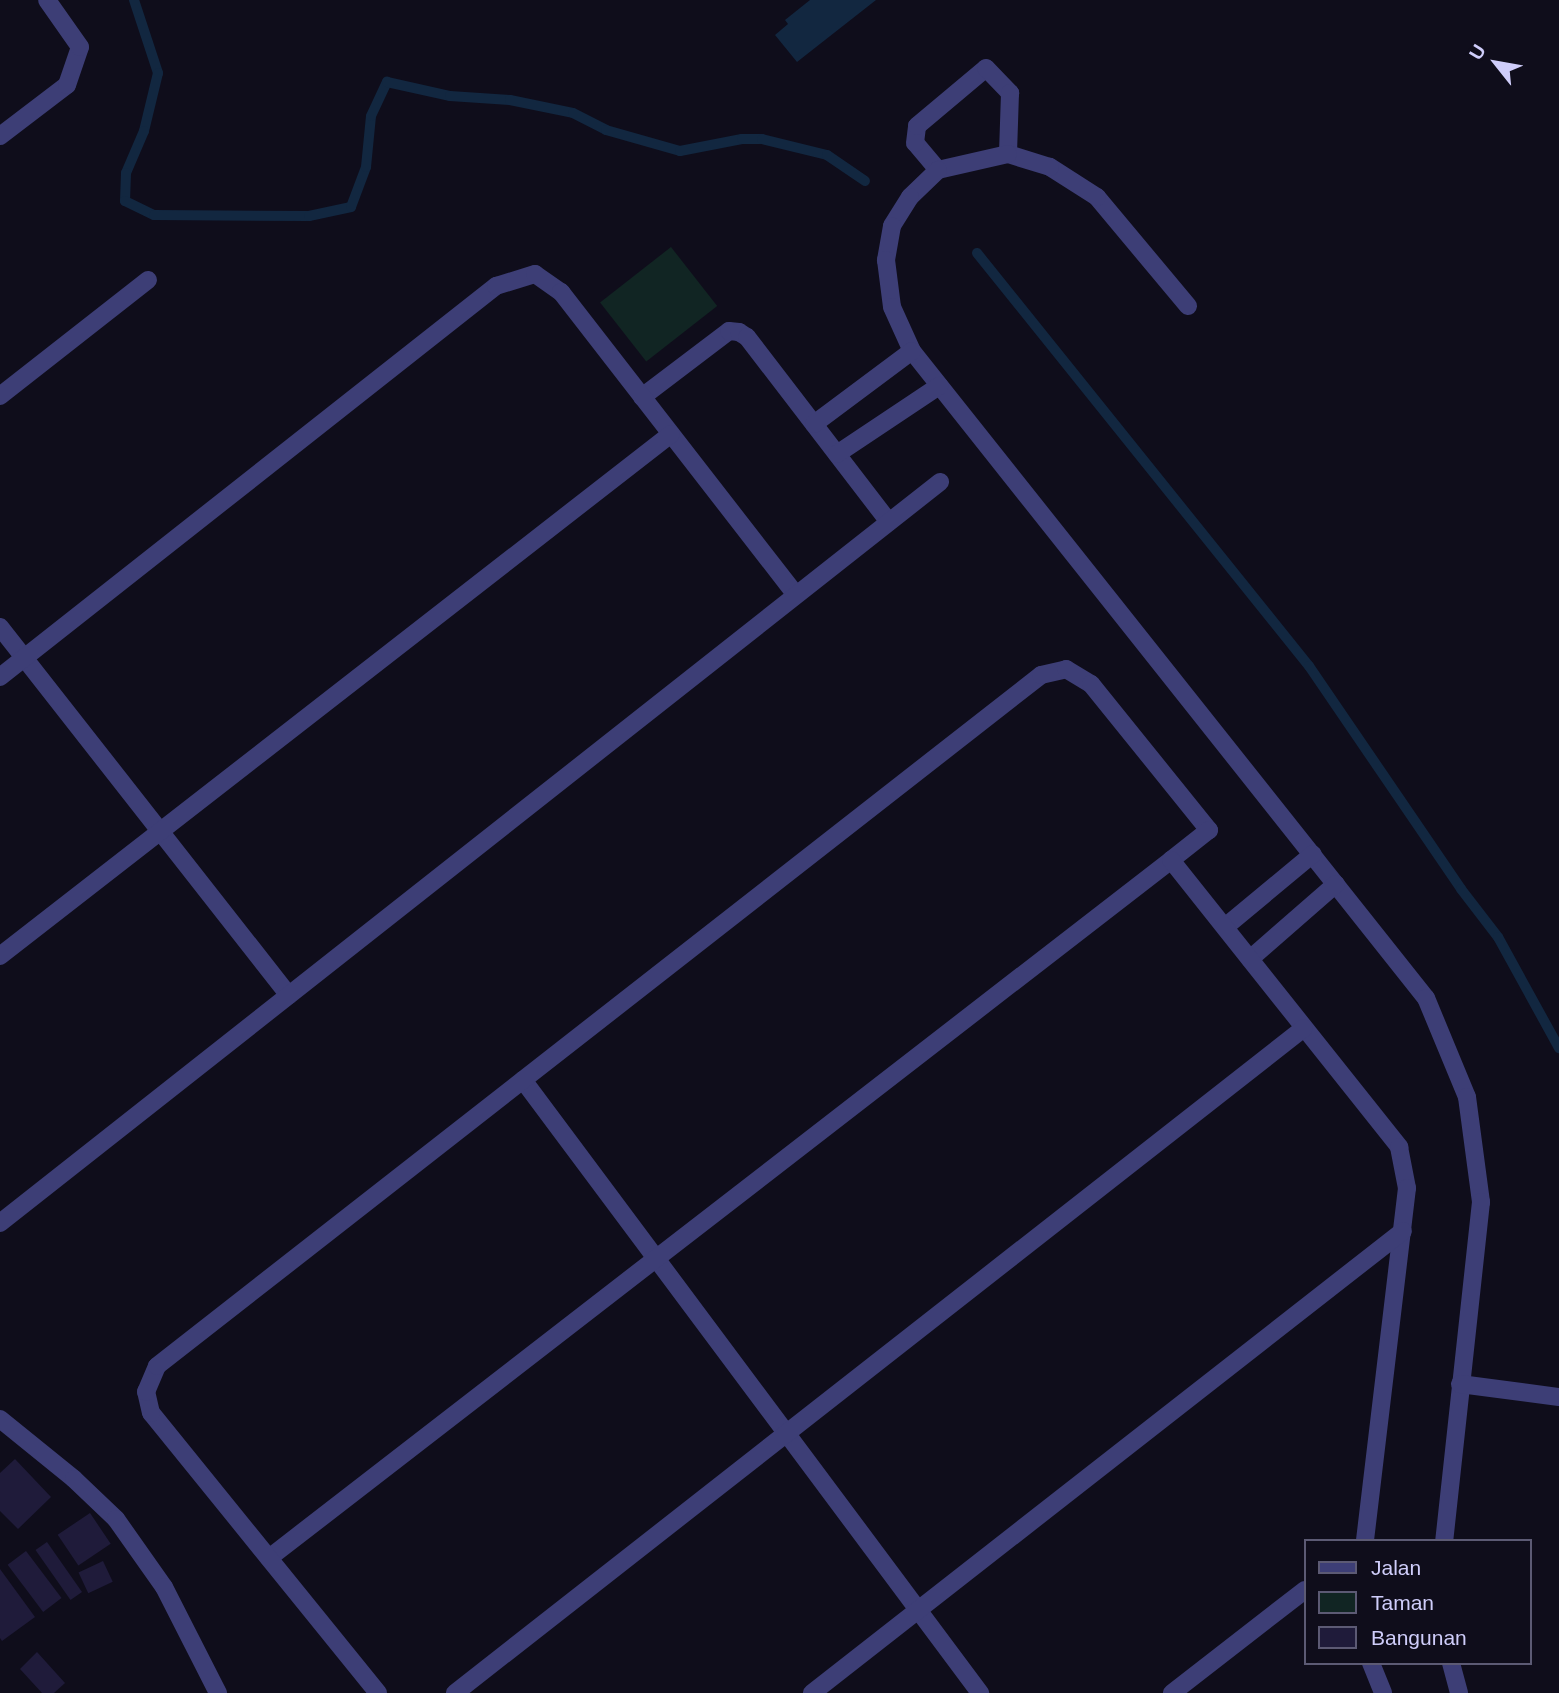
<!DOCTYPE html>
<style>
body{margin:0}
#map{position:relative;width:1559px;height:1693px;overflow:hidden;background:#0f0d1b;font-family:Arial,sans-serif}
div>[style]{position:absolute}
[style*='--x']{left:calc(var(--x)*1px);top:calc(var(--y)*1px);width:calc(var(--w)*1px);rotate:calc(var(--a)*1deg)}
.green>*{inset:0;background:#112523;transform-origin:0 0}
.water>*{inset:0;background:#122740}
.stream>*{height:10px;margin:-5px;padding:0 5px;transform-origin:5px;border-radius:5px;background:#122740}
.building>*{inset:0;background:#1f1b3a;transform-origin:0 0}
.service>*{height:18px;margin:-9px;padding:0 9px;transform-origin:9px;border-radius:9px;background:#3d3e76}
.minor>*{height:18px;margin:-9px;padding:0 9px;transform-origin:9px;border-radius:9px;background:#3d3e76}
span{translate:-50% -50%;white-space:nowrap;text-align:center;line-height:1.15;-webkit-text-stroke:6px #0f0d1b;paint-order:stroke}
.legend{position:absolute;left:1304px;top:1539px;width:228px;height:126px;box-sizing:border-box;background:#0f0d1b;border:2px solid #5c5a74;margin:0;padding:9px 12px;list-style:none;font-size:21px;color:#cfcdfa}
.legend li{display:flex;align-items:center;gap:14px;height:35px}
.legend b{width:35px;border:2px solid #5c5a74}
.north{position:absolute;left:1461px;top:28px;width:70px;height:70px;-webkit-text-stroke:5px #0f0d1b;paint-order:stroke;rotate:301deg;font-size:19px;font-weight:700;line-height:28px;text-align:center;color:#cfcdfa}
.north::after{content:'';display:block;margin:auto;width:24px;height:32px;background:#cfcdfa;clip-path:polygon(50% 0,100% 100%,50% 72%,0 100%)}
</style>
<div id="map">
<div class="green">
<div style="left:671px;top:247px;width:75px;height:90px;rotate:52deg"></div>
</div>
<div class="water">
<div style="clip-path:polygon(810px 0,876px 0,797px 62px,775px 35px,788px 24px,785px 20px)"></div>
</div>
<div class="stream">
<div style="--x:134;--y:0;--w:77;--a:71.8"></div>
<div style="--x:158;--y:73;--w:60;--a:103.6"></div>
<div style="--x:144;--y:131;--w:46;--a:113.2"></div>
<div style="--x:126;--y:173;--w:28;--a:92"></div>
<div style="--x:125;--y:201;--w:32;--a:26"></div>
<div style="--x:154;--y:215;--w:155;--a:0.4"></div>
<div style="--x:309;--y:216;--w:43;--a:-12.1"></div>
<div style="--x:351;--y:207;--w:43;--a:-69.4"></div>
<div style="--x:366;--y:167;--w:51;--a:-84.4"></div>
<div style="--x:371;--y:116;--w:38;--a:-65"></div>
<div style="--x:387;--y:82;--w:65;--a:12.5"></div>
<div style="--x:450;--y:96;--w:60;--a:3.8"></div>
<div style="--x:510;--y:100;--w:64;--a:11.7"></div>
<div style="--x:573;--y:113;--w:37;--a:27"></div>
<div style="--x:606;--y:130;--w:77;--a:15.8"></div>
<div style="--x:680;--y:151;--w:63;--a:-11"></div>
<div style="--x:742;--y:139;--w:20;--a:0"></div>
<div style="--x:762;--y:139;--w:67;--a:13.8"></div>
<div style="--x:827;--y:155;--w:46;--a:34.4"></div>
<div style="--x:977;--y:253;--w:530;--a:51.21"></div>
<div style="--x:1309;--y:666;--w:270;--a:55.7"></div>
<div style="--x:1461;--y:889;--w:61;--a:52.4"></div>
<div style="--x:1498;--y:937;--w:127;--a:61.2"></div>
</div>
<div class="building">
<div style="clip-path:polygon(15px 1459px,51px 1497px,18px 1529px,0 1511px,0 1473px)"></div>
<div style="left:90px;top:1513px;width:37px;height:39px;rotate:56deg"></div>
<div style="left:47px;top:1542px;width:61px;height:14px;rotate:55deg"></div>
<div style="left:26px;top:1551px;width:59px;height:23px;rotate:53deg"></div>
<div style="left:103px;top:1561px;width:23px;height:27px;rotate:65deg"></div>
<div style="clip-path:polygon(0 1569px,35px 1617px,2px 1641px,0 1638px)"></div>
<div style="clip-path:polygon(37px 1652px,65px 1683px,54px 1693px,42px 1693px,20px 1669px)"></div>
</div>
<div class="service">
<div style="--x:938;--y:170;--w:35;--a:-130"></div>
<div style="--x:915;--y:143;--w:17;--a:-83"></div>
<div style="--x:917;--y:126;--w:90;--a:-40"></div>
<div style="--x:986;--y:68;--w:35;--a:46"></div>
<div style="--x:1010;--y:93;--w:61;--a:91.9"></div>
</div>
<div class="minor">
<div style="--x:0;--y:136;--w:84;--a:-37.3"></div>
<div style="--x:67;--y:85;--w:40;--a:-71.1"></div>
<div style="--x:80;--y:47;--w:57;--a:-125.1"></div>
<div style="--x:1188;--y:306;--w:142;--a:-129.9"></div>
<div style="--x:1097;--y:197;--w:56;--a:-147.4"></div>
<div style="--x:1050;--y:167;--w:44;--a:-162.8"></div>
<div style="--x:1008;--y:154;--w:72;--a:167.1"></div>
<div style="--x:938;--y:170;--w:39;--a:136"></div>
<div style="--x:910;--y:197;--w:34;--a:122"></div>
<div style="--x:892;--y:226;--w:35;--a:100"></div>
<div style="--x:886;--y:260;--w:47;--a:82.7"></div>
<div style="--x:892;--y:307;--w:48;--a:65.6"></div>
<div style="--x:912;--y:351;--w:826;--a:51.54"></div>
<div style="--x:1426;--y:998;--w:107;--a:67.5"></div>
<div style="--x:1467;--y:1097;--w:106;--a:82.4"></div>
<div style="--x:1481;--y:1202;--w:341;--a:96.2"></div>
<div style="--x:0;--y:396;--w:188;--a:-38.1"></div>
<div style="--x:642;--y:397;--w:109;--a:-37.2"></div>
<div style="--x:729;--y:331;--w:10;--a:6"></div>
<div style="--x:739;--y:332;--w:9;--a:32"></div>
<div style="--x:747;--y:337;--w:233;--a:52.5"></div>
<div style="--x:814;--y:424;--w:122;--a:-36.7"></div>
<div style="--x:837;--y:454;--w:123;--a:-33.7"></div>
<div style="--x:0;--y:627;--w:468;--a:51.9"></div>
<div style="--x:0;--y:677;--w:632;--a:-38.25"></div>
<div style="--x:496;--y:286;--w:41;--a:-17.1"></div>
<div style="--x:535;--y:274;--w:32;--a:35"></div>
<div style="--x:561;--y:292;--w:383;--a:52.2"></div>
<div style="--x:1225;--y:927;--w:114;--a:-39.7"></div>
<div style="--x:0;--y:956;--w:850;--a:-37.88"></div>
<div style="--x:1250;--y:959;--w:114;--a:-41.1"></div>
<div style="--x:523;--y:1080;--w:765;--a:53.29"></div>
<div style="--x:0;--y:1223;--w:1197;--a:-38.25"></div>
<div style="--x:1460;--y:1384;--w:100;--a:7.5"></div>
<div style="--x:0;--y:1419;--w:95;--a:39"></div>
<div style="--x:74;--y:1479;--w:58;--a:43.6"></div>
<div style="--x:116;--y:1519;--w:83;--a:54.8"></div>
<div style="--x:164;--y:1587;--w:119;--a:63"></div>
<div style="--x:269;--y:1558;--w:1141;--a:-37.73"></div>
<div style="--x:1371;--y:1663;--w:32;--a:68"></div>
<div style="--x:1451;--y:1663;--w:31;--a:75"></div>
<div style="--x:378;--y:1693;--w:360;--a:-129"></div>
<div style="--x:151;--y:1413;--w:22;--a:-103"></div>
<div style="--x:146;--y:1392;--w:28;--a:-67"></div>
<div style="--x:157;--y:1366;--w:1122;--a:-38.01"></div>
<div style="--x:1041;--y:675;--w:26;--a:-13"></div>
<div style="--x:1066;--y:669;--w:29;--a:31"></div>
<div style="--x:1091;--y:684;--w:188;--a:51.1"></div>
<div style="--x:1209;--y:830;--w:48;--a:141.7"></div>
<div style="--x:1171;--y:860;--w:367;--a:51.5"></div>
<div style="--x:1399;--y:1147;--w:42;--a:79"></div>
<div style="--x:1407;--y:1188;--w:355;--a:96.8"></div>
<div style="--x:455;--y:1693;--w:1078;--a:-38.07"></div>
<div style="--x:812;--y:1693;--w:750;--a:-38.02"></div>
<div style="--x:1172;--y:1693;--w:168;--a:-37.8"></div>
</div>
<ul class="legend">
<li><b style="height:9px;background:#3d3e76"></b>Jalan</li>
<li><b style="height:19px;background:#112523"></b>Taman</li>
<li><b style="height:19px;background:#1f1b3a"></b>Bangunan</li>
</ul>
<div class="north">U</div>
</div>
